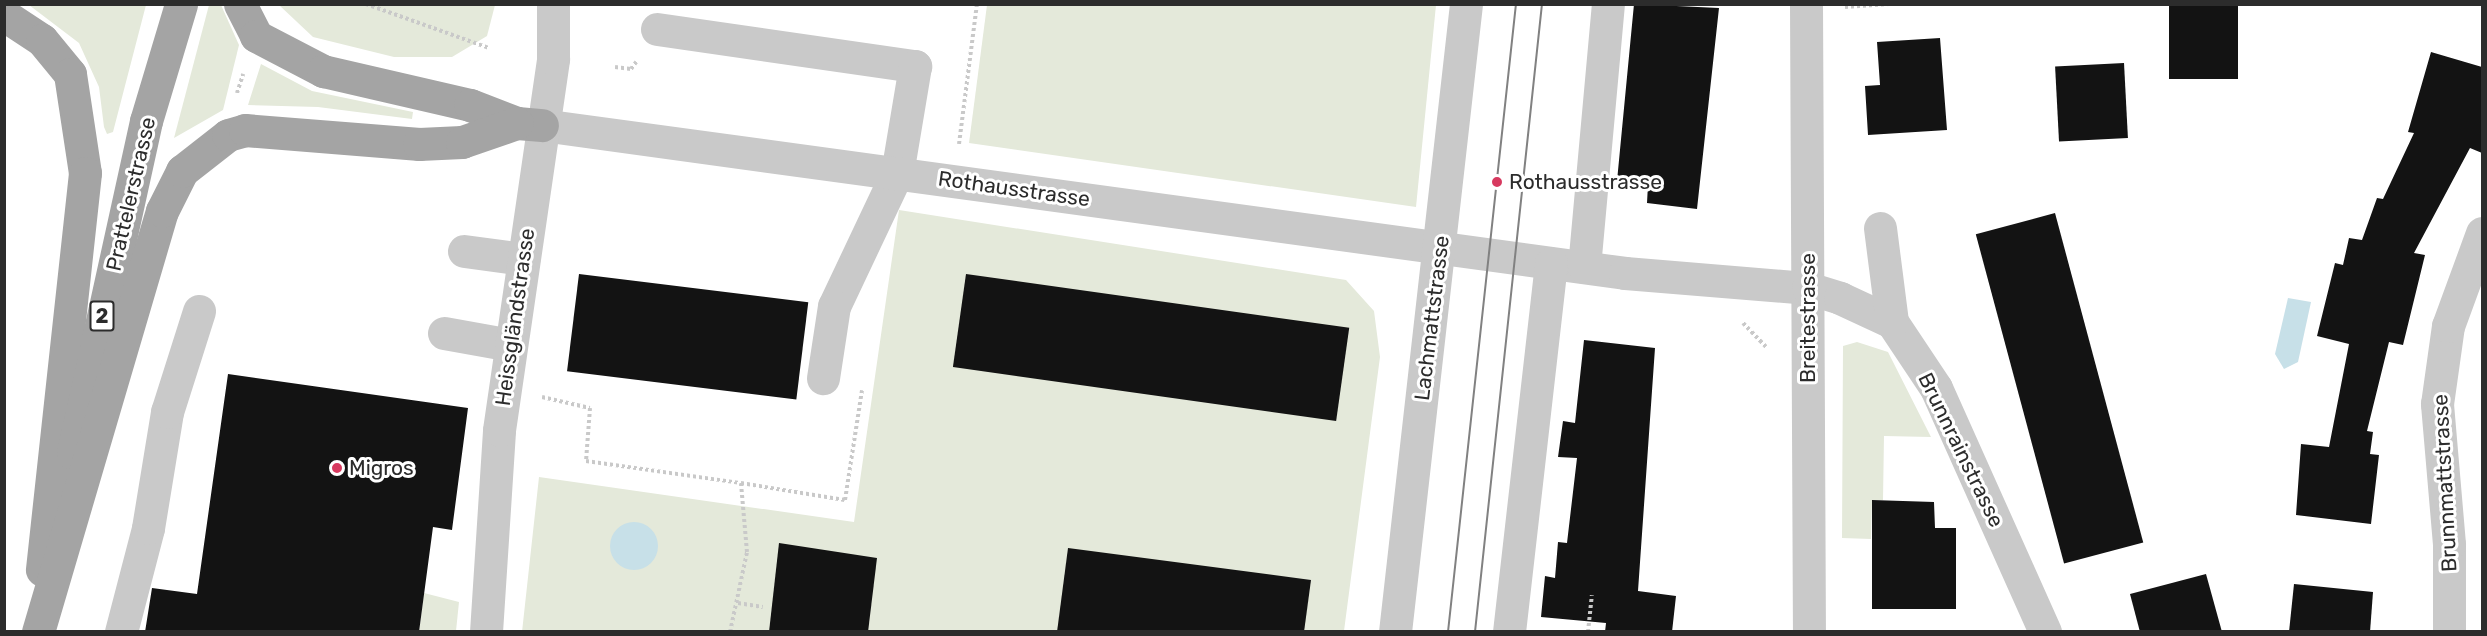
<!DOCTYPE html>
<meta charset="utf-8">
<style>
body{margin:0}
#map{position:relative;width:2487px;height:636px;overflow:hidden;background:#fff;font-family:Rubik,sans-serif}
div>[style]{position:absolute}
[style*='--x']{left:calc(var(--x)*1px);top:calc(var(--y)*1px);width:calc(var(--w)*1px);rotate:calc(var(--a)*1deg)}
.green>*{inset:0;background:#e4e9da}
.water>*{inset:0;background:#c7e0e8}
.round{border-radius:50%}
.building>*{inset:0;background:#131313;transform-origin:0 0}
.path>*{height:4px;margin-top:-2px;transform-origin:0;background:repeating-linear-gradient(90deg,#c9c9c9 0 3px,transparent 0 6px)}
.minor>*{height:33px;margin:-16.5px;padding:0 16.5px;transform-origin:16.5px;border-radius:16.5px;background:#c9c9c9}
.major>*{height:33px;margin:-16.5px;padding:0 16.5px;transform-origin:16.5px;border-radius:16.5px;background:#a4a4a4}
.tram>*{height:1.5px;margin:-0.75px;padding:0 0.75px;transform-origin:0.75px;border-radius:0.75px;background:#818181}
.dots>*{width:16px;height:16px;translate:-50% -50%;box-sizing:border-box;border:3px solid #fff;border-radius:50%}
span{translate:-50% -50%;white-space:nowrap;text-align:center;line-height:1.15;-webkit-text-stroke:6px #fff;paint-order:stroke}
.shield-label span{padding:2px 4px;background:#fff;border:2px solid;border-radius:4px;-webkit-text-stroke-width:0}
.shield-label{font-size:20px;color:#2c2c2c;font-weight:700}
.poi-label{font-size:21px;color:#2c2c2c}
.left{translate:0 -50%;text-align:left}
.street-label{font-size:21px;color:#2c2c2c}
.frame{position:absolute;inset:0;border:6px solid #2c2c2c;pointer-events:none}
</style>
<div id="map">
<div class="green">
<div style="clip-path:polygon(29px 5px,146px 5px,113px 132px,107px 134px,104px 127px,99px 87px,79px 43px)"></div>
<div style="clip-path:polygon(209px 5px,221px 5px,239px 45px,223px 110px,174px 138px)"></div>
<div style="clip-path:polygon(279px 5px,495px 5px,487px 36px,452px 57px,394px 57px,313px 37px)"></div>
<div style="clip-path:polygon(987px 5px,1436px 5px,1416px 207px,969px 143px)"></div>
<div style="clip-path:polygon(261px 64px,312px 91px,413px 112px,412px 119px,318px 107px,248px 105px)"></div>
<div style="clip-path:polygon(899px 210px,1346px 280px,1374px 311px,1380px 357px,1344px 631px,522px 632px,539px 477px,854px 522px)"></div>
<div style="clip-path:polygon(1857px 342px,1888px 352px,1931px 437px,1884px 436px,1883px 500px,1872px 500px,1871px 539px,1842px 538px,1843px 346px)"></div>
<div style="clip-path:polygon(424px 593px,459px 602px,456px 631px,419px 632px)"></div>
</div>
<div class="water">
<div style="clip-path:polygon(2288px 298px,2311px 302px,2298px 362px,2284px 369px,2275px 354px)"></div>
<div class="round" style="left:610px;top:522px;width:48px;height:48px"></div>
</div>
<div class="building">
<div style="clip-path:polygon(1634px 4px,1719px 8px,1697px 209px,1647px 203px,1648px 184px,1617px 181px)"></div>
<div style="left:2169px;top:4px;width:69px;height:75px"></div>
<div style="clip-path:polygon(1940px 38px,1947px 130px,1868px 135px,1865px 86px,1880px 85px,1877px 42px)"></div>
<div style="clip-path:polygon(2431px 52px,2482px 67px,2482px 153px,2470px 148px,2414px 253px,2425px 255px,2403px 345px,2389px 342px,2367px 431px,2373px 432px,2370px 454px,2379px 455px,2371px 524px,2296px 515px,2301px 444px,2329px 447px,2349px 344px,2317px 336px,2335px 263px,2343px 265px,2349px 238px,2362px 240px,2377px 198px,2383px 199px,2414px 133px,2408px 132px)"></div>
<div style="left:2124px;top:63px;width:75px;height:69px;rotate:87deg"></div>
<div style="left:2055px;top:213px;width:341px;height:82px;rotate:75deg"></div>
<div style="left:579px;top:274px;width:231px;height:98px;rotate:7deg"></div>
<div style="left:966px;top:274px;width:387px;height:94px;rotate:8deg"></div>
<div style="clip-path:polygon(1584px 340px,1655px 348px,1638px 591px,1676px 596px,1672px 632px,1605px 632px,1606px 623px,1541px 617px,1545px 576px,1555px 578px,1558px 542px,1567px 543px,1577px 458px,1558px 457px,1563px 421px,1575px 423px)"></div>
<div style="clip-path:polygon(228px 374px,468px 408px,452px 530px,433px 527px,419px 632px,145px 632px,152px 588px,197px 594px)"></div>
<div style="clip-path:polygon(1872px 500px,1934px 502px,1935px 528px,1956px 528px,1956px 609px,1872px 609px)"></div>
<div style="clip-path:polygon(779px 543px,877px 558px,868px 632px,769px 632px)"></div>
<div style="clip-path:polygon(1068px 548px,1311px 580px,1304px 632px,1057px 632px)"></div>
<div style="clip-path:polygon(2206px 574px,2222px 632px,2140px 632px,2130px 594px)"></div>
<div style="clip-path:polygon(2294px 584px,2373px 592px,2370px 632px,2289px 632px)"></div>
</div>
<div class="path">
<div style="--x:366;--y:4;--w:131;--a:19.7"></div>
<div style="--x:1845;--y:7;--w:44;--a:-3.9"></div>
<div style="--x:615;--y:67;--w:16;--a:7"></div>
<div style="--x:631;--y:69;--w:9;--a:-54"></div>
<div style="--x:237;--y:93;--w:20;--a:-72"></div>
<div style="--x:959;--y:144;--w:141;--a:-82.7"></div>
<div style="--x:1743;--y:323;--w:33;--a:46"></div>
<div style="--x:542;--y:397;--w:49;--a:12.9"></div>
<div style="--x:590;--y:408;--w:53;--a:94.3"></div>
<div style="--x:586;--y:461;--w:157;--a:8.1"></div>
<div style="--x:738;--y:603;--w:25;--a:9"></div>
<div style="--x:730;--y:632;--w:82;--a:-78"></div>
<div style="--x:747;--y:552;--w:69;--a:-95"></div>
<div style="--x:741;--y:483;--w:105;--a:9.3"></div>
<div style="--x:845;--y:500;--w:111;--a:-81.2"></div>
<div style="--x:1588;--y:632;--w:37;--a:-84"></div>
</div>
<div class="minor">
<div style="--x:1806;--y:4;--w:628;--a:89.73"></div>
<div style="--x:657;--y:29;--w:261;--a:8.2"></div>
<div style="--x:915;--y:66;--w:109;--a:99.5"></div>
<div style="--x:897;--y:173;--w:147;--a:115.3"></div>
<div style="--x:834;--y:306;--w:73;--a:98.7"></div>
<div style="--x:542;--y:125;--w:1093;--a:7.78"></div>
<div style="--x:1625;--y:273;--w:184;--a:4.7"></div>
<div style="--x:1808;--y:288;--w:34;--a:17"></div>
<div style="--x:1840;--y:298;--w:57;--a:24.8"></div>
<div style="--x:1892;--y:322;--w:79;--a:56.3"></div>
<div style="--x:1936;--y:388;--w:267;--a:65.9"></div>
<div style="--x:1880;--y:228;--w:95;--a:82.7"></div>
<div style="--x:464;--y:251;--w:60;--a:7.7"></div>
<div style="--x:1584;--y:267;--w:264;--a:-84.8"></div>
<div style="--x:444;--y:333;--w:68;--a:10.2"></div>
<div style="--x:121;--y:632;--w:107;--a:-75.4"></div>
<div style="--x:148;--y:528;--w:118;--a:-80.7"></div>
<div style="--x:167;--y:412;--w:106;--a:-72.4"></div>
<div style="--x:486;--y:632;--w:202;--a:-86.3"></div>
<div style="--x:499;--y:430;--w:375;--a:-81.7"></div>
<div style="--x:553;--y:59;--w:55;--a:-90"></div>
<div style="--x:1395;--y:632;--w:632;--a:-83.55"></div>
<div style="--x:1509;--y:632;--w:371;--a:-83.5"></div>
<div style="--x:2449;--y:632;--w:88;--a:-90"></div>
<div style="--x:2449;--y:544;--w:141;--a:-94.9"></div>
<div style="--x:2437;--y:404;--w:79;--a:-82"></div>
<div style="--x:2448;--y:326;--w:99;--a:-69.9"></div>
</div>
<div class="major">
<div style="--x:240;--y:4;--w:36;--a:63"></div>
<div style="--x:256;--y:36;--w:76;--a:27.6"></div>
<div style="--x:323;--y:71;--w:151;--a:13"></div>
<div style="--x:470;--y:105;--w:50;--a:21"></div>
<div style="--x:517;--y:123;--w:25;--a:5"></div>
<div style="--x:4;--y:15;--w:45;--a:33.3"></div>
<div style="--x:42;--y:40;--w:44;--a:50.5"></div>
<div style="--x:70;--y:74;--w:100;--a:81.4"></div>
<div style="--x:85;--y:173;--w:399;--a:96.2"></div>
<div style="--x:73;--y:453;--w:340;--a:-77.6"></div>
<div style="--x:146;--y:121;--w:122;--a:-73.3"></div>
<div style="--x:38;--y:632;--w:439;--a:-73.6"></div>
<div style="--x:162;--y:211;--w:45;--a:-63.4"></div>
<div style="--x:182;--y:171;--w:58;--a:-38"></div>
<div style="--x:228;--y:135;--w:18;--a:-16"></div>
<div style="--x:245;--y:130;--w:175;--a:4.6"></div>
<div style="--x:419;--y:144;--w:43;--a:-2.7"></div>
<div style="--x:462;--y:142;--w:58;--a:-19.1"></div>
</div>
<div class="tram">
<div style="--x:1448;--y:632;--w:632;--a:-83.82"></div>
<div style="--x:1475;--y:632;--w:632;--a:-83.91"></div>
</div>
<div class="dots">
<div style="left:1497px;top:182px;background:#d7395f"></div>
<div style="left:337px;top:468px;background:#d7395f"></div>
</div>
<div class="shield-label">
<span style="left:102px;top:316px">2</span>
</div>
<div class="poi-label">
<span class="left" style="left:1509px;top:182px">Rothausstrasse</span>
<span class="left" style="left:349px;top:468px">Migros</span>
</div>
<div class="street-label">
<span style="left:1014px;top:189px;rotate:8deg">Rothausstrasse</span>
<span style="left:131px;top:194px;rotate:-77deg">Prattelerstrasse</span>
<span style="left:515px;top:317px;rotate:-82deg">Heissgländstrasse</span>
<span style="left:1432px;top:318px;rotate:-83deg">Lachmattstrasse</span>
<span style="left:1808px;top:318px;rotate:-90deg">Breitestrasse</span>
<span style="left:1961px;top:450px;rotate:64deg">Brunnrainstrasse</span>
<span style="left:2445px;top:483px;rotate:-93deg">Brunnmattstrasse</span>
</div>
<div class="frame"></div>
</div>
